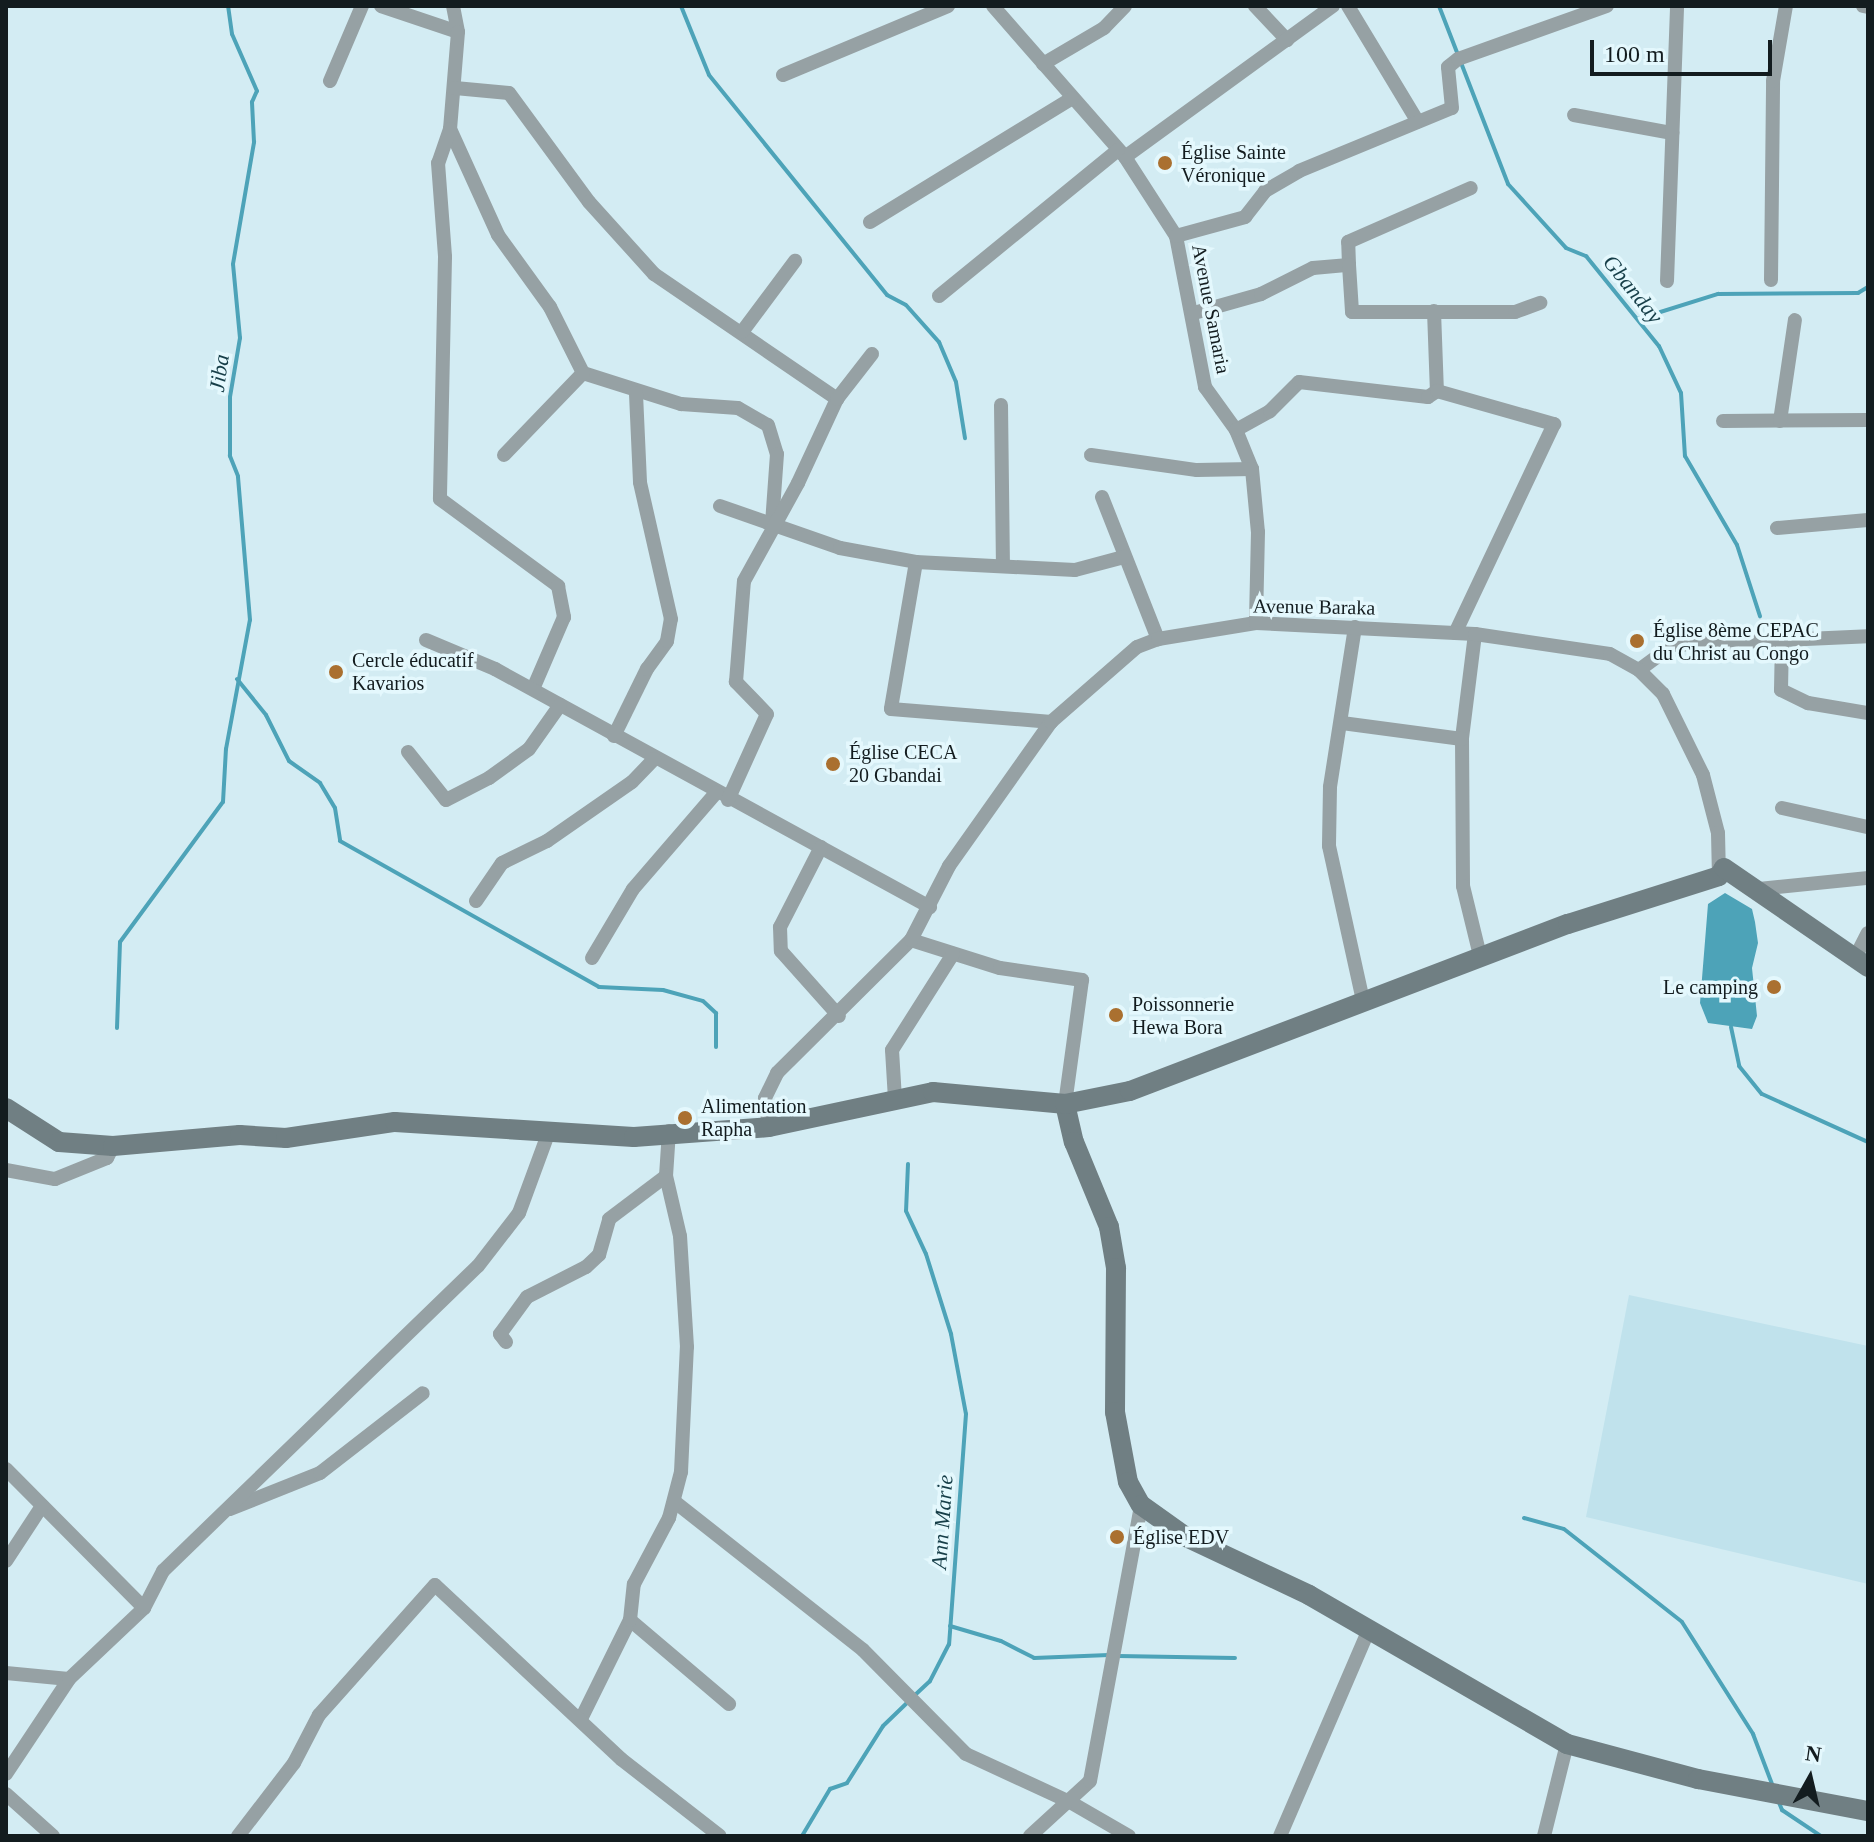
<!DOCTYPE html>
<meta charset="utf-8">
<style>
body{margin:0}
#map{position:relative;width:1874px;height:1842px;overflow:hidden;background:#d3ecf3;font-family:Georgia,serif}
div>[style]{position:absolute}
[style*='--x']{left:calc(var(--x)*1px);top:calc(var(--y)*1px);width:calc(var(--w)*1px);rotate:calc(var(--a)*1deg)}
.built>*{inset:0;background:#c0e2ec}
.water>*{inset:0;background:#4da3b8}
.stream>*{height:4px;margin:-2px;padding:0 2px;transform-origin:2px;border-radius:2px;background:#4da3b8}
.street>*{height:14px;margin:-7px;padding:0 7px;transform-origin:7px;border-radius:7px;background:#96a1a4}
.secondary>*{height:20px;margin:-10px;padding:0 10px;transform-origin:10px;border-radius:10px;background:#707f83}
.dots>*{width:22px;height:22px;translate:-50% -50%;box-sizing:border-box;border:4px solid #e4f8fd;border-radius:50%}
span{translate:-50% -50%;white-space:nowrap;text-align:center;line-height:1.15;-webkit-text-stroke:7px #e4f8fd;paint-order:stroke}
.poi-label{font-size:20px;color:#131c1f}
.left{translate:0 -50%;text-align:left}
.right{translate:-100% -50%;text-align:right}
.street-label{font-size:20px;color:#131c1f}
.water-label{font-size:22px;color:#163e48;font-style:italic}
.frame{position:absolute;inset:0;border:8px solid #131c1f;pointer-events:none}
.north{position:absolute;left:1770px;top:1738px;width:80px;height:80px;-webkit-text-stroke:6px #e4f8fd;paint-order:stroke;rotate:8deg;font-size:22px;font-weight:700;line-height:32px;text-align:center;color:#131c1f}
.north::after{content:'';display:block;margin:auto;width:28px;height:36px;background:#131c1f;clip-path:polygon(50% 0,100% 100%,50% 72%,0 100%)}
.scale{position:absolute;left:1590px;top:40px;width:182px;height:36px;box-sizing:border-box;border:4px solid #131c1f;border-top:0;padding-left:10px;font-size:24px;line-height:28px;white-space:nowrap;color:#131c1f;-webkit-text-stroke:6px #e4f8fd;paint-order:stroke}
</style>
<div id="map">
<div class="built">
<div style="clip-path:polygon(1629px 1295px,1868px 1346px,1868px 1584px,1586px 1517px)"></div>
</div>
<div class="water">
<div style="clip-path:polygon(1725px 893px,1752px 909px,1755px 922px,1758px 943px,1752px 968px,1757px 1016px,1752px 1029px,1708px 1023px,1700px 1003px,1708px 904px)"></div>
</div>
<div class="stream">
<div style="--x:681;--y:6;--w:74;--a:67.9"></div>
<div style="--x:709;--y:75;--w:283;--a:51"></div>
<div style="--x:887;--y:295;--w:21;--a:28"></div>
<div style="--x:906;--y:305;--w:50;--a:48.3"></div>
<div style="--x:939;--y:342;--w:43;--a:67"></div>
<div style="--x:956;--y:382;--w:57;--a:80.9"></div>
<div style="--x:1439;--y:6;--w:191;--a:68.8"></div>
<div style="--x:1508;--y:184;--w:86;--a:47.8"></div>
<div style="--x:1566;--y:248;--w:22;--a:22"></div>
<div style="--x:1586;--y:256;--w:116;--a:51"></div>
<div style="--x:1659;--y:346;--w:52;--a:64.9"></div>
<div style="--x:1681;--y:393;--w:63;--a:86.4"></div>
<div style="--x:1685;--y:456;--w:103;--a:59.7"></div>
<div style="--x:1737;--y:545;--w:75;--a:72.1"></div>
<div style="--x:1638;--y:319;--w:84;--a:-17.4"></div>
<div style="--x:1718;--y:294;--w:140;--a:-0.4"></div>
<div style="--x:1858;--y:293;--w:12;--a:-31"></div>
<div style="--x:237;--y:679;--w:46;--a:51.1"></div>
<div style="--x:266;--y:715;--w:51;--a:63.4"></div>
<div style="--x:289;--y:761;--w:38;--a:35"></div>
<div style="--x:320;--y:783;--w:29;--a:59"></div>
<div style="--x:335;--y:808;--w:33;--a:81"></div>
<div style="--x:340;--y:841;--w:297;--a:29.4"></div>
<div style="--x:599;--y:987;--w:64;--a:2.7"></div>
<div style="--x:663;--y:990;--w:41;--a:15.4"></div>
<div style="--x:703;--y:1001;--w:18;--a:43"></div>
<div style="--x:716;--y:1013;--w:34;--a:90"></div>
<div style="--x:1731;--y:1027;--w:40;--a:78"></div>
<div style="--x:1739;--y:1066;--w:36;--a:51"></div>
<div style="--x:1762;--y:1094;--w:116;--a:24.4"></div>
<div style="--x:117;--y:1028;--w:86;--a:-88"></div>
<div style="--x:120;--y:942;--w:174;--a:-53.7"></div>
<div style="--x:223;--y:802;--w:53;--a:-86.8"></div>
<div style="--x:226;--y:749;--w:131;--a:-79.5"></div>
<div style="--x:250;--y:620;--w:144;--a:-94.8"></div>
<div style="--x:238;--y:476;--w:22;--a:-112"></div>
<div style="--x:230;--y:456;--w:59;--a:-90"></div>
<div style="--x:230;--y:397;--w:60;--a:-80.4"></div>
<div style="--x:240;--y:338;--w:74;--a:-95.4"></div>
<div style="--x:233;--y:264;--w:124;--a:-80.2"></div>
<div style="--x:254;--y:142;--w:40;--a:-92.9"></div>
<div style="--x:252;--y:102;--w:12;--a:-66"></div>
<div style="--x:257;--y:91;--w:62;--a:-113.7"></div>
<div style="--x:232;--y:34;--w:28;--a:-98"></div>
<div style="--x:908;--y:1164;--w:47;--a:92.4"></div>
<div style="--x:906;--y:1211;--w:47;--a:65.1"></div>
<div style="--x:926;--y:1254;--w:84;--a:72.6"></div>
<div style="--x:951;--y:1334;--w:81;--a:79.4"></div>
<div style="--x:966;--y:1414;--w:231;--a:94.2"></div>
<div style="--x:949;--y:1644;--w:42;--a:117.2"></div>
<div style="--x:930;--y:1681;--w:22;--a:137"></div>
<div style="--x:1524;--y:1518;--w:41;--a:15.4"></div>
<div style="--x:1564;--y:1529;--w:150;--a:38.2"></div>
<div style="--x:1682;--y:1622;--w:133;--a:57.6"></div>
<div style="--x:1753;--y:1734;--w:53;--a:69.2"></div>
<div style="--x:950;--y:1626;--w:53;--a:16.4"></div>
<div style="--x:1001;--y:1641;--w:37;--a:27"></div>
<div style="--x:1034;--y:1658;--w:75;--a:-2.3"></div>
<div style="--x:1118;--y:1656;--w:117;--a:1"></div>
<div style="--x:1778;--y:1800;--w:11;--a:68"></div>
<div style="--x:1782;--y:1810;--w:47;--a:33.7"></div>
<div style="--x:802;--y:1836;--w:55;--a:-59.2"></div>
<div style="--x:830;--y:1789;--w:18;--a:-19"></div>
<div style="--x:847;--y:1783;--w:67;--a:-57.7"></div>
<div style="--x:883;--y:1726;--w:35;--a:-44"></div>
</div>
<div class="street">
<div style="--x:381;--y:6;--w:81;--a:18.7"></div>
<div style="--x:453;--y:6;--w:26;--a:79"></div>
<div style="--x:458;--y:32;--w:97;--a:94.7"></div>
<div style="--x:450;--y:129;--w:116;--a:65.6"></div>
<div style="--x:498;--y:235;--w:89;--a:54.2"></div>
<div style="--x:550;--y:307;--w:74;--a:63.4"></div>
<div style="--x:583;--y:373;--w:103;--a:17.6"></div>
<div style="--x:681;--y:404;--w:57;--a:4"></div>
<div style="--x:738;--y:408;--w:34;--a:30"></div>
<div style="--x:768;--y:425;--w:30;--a:73"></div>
<div style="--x:777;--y:454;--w:69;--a:94.1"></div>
<div style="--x:993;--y:6;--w:201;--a:48.8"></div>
<div style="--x:1125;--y:157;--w:94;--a:57.2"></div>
<div style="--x:1176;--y:236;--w:154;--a:79.1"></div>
<div style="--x:1205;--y:387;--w:53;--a:54.2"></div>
<div style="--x:1236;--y:430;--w:42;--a:67.7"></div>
<div style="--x:1252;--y:469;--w:63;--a:84.6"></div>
<div style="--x:1258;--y:532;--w:91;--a:91.3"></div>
<div style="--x:1255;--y:6;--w:47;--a:46.7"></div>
<div style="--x:1348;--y:6;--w:135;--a:58.9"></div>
<div style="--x:1863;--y:6;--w:5;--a:11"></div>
<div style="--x:1043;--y:64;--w:71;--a:-30.5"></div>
<div style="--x:1104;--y:28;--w:30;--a:-46"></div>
<div style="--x:783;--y:75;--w:179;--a:-22.7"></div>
<div style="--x:330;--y:81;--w:82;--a:-66.9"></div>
<div style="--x:455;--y:88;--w:54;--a:5.3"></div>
<div style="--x:509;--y:93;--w:135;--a:53.7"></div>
<div style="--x:589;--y:202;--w:97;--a:47.9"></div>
<div style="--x:654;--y:274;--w:222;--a:34.3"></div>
<div style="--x:1574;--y:115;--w:100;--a:10.4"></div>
<div style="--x:450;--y:129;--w:36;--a:109"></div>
<div style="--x:438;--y:163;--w:94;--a:85.7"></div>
<div style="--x:445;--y:257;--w:242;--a:91.2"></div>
<div style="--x:440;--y:499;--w:147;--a:36.4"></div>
<div style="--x:558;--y:586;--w:32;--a:79"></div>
<div style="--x:564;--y:617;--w:78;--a:113.3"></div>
<div style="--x:1125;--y:157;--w:257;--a:-36"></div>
<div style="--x:870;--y:222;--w:237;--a:-31.5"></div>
<div style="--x:1176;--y:236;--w:72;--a:-15.4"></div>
<div style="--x:1245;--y:217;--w:33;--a:-52"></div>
<div style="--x:1265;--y:191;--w:39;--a:-30"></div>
<div style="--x:1299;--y:171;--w:165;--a:-22.4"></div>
<div style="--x:1452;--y:108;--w:41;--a:-95.6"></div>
<div style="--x:1448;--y:67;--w:13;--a:-39"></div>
<div style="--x:1458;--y:59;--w:158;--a:-19.6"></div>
<div style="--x:1349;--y:265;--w:23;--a:-92"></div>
<div style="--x:1348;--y:242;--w:134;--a:-23.7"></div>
<div style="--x:1771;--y:280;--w:199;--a:-89.4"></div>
<div style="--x:1773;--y:81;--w:76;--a:-80.2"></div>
<div style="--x:1667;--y:281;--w:275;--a:-87.9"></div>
<div style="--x:939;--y:296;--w:231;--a:-39.2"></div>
<div style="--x:1434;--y:311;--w:80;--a:87.9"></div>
<div style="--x:1194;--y:313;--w:70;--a:-15.8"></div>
<div style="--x:1261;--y:294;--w:58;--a:-26.6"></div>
<div style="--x:1313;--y:268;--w:36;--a:-5"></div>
<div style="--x:1349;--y:265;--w:47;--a:86.3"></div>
<div style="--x:1352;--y:312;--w:163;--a:0"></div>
<div style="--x:1515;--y:312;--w:27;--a:-20"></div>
<div style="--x:742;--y:332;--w:89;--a:-53.3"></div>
<div style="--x:1001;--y:405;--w:161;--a:89.3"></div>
<div style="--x:1723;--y:421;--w:145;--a:-0.4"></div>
<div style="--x:1780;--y:421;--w:102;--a:-81.6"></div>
<div style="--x:1236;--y:430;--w:39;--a:-29"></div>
<div style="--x:1270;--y:411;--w:41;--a:-45"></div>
<div style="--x:1299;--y:382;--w:130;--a:6.6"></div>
<div style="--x:1428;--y:397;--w:11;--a:-34"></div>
<div style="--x:1437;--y:391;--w:122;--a:15.8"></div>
<div style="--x:1554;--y:424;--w:231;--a:115.3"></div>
<div style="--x:504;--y:455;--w:114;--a:-46.1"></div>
<div style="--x:1091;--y:455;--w:107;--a:8.1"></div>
<div style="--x:1197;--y:470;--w:55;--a:-1"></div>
<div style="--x:1102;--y:497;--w:153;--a:68.5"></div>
<div style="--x:720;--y:506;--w:127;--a:19.3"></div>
<div style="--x:840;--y:548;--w:77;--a:10.4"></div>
<div style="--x:916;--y:562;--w:159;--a:2.9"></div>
<div style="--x:1075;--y:570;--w:51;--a:-14.9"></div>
<div style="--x:1777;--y:528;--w:91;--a:-5"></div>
<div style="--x:916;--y:562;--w:149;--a:99.7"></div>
<div style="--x:891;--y:709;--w:161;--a:4.6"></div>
<div style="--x:1355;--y:627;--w:162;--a:98.9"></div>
<div style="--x:1330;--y:787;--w:59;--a:91"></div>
<div style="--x:1329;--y:846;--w:158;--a:77.6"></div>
<div style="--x:1475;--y:634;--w:106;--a:97.1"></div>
<div style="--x:1462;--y:739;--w:147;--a:89.6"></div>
<div style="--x:1463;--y:886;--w:72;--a:76.3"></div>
<div style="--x:1782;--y:638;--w:52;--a:91.1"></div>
<div style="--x:1781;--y:690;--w:30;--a:26"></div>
<div style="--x:1808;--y:703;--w:61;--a:9.5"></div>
<div style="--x:426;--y:640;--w:75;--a:22.8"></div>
<div style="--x:495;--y:669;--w:496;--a:28.7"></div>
<div style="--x:1639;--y:670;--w:42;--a:-36.3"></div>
<div style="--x:1673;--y:645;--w:195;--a:-2.6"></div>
<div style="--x:1342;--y:723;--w:121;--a:7.6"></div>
<div style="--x:614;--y:736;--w:75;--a:-63.8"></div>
<div style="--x:647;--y:669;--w:34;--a:-54"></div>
<div style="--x:667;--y:641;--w:22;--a:-80"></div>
<div style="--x:671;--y:619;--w:140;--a:-102.8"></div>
<div style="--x:640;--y:482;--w:89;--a:-92.6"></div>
<div style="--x:408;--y:752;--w:61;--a:51.6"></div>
<div style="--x:446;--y:800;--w:48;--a:-27.1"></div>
<div style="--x:489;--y:778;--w:49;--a:-35.9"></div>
<div style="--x:529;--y:749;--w:54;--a:-54.8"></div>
<div style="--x:728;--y:800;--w:94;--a:-65.6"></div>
<div style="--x:767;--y:714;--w:45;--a:-134.1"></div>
<div style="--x:736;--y:682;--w:101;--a:-85.5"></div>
<div style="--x:744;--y:581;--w:112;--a:-61.1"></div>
<div style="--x:798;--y:483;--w:93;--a:-65.1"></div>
<div style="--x:837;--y:399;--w:57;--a:-52.1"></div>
<div style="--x:1782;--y:808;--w:88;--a:12.5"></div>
<div style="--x:821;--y:847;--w:90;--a:117.1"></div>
<div style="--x:780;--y:927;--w:24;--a:88"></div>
<div style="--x:781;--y:951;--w:87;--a:48.3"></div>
<div style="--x:1759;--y:889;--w:110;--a:-5.8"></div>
<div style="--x:476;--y:901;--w:46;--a:-55.6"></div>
<div style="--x:502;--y:863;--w:50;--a:-26.1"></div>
<div style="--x:547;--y:841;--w:103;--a:-34.8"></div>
<div style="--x:632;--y:782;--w:32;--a:-46"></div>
<div style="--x:911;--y:940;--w:93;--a:17.5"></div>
<div style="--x:1000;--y:968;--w:83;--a:8.3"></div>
<div style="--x:1082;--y:980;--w:125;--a:97.8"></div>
<div style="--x:592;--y:958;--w:80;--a:-59.3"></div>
<div style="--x:633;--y:889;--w:127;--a:-49.2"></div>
<div style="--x:1854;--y:960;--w:30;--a:-63"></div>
<div style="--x:895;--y:1099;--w:49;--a:-93.5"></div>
<div style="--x:892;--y:1050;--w:114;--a:-57.6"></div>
<div style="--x:769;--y:1127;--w:29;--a:-98"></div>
<div style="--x:765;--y:1098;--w:28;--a:-64"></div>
<div style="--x:777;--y:1073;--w:189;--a:-44.8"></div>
<div style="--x:911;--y:940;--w:83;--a:-62.8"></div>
<div style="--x:949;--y:866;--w:176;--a:-54.7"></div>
<div style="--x:1051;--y:722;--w:114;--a:-41.1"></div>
<div style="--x:1137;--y:647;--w:22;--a:-21"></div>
<div style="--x:1158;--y:639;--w:99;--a:-9.3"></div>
<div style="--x:1256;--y:623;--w:219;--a:2.9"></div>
<div style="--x:1475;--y:634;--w:136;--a:8.4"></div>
<div style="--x:1610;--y:654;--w:33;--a:29"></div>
<div style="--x:1639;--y:670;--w:34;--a:45"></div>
<div style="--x:1663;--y:694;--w:90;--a:63.7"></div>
<div style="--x:1703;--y:775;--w:60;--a:75.5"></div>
<div style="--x:1718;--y:833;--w:43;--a:88.7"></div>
<div style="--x:6;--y:1170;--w:50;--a:10.4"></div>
<div style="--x:55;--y:1179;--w:56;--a:-22"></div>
<div style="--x:107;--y:1158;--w:13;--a:-63"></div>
<div style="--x:506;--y:1342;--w:10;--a:-127"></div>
<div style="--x:500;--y:1334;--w:46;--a:-53.9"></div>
<div style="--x:527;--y:1297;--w:66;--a:-27"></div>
<div style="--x:586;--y:1267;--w:18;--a:-43"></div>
<div style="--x:599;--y:1255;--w:37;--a:-74"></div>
<div style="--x:609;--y:1219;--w:71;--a:-37"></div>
<div style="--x:666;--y:1176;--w:45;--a:-86.2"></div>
<div style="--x:6;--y:1469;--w:196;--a:45.2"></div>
<div style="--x:675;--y:1502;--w:239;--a:38.2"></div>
<div style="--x:863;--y:1650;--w:146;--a:45.3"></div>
<div style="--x:966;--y:1754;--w:115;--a:24.8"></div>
<div style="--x:1070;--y:1802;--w:68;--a:30"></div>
<div style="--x:230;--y:1509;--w:97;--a:-21.8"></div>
<div style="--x:320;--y:1473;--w:130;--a:-37.8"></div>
<div style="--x:6;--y:1561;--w:66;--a:-56.8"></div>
<div style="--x:630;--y:1620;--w:130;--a:40.3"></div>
<div style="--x:6;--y:1673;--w:63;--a:5.4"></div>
<div style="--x:581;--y:1719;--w:110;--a:-63.7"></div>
<div style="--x:630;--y:1620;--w:36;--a:-84"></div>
<div style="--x:634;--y:1584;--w:75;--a:-62.1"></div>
<div style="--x:669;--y:1518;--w:48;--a:-75.4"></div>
<div style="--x:681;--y:1472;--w:125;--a:-87.3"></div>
<div style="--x:687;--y:1347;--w:111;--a:-93.6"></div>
<div style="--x:680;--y:1236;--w:62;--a:-103.1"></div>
<div style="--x:6;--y:1774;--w:114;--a:-56.4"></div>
<div style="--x:69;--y:1679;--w:103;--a:-43.4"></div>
<div style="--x:144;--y:1608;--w:42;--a:-62.8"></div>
<div style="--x:163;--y:1571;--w:438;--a:-44.1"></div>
<div style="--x:478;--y:1266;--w:67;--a:-52.3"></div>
<div style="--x:519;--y:1213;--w:84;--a:-69.8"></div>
<div style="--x:6;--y:1794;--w:63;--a:41.8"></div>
<div style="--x:238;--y:1836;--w:92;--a:-52.5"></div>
<div style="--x:294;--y:1763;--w:54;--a:-62.5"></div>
<div style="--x:319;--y:1715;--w:174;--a:-48.3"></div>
<div style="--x:435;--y:1585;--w:255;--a:43.1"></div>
<div style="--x:621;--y:1759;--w:125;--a:37.9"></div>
<div style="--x:1030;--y:1836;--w:81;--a:-42.5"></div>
<div style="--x:1090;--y:1781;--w:281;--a:-79.5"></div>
<div style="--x:1280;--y:1836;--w:222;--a:-66.7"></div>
<div style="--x:1544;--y:1836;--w:95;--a:-76"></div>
</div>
<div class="secondary">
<div style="--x:1065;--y:1104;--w:39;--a:77"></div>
<div style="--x:1074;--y:1142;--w:92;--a:67.6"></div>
<div style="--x:1109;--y:1227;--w:42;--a:80.3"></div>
<div style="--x:1116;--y:1268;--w:144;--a:90.4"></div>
<div style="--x:1115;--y:1412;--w:71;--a:79.5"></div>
<div style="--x:1128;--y:1482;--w:26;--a:61"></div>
<div style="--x:1141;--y:1505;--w:55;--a:35.4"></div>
<div style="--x:1186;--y:1537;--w:136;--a:25.2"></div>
<div style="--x:1309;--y:1595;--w:298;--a:30"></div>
<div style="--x:1567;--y:1744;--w:136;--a:15"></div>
<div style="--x:1698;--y:1779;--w:173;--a:10.7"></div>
<div style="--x:6;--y:1108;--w:63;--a:32.7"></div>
<div style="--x:59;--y:1142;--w:54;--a:4.2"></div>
<div style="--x:113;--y:1146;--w:127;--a:-5"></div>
<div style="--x:240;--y:1135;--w:46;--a:3.7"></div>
<div style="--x:286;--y:1138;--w:110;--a:-8.4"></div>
<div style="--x:395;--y:1122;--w:239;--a:3.6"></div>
<div style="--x:634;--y:1137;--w:135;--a:-4.2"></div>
<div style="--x:769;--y:1127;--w:168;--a:-12"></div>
<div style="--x:933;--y:1092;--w:133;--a:5.2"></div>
<div style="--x:1065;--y:1104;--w:66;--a:-11.3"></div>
<div style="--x:1130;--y:1091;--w:469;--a:-20.9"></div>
<div style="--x:1568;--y:924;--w:158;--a:-17.6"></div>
<div style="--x:1719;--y:876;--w:9;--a:-58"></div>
<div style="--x:1724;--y:868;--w:175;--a:34.5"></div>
</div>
<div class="dots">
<div style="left:1165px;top:163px;background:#aa7030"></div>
<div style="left:1637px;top:641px;background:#aa7030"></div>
<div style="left:336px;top:672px;background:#aa7030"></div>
<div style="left:833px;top:764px;background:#aa7030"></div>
<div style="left:1774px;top:987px;background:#aa7030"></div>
<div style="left:1116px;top:1015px;background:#aa7030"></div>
<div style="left:685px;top:1118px;background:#aa7030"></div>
<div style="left:1117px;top:1537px;background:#aa7030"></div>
</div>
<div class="poi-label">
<span class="left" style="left:1181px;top:164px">Église Sainte<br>Véronique</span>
<span class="left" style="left:1653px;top:642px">Église 8ème CEPAC<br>du Christ au Congo</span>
<span class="left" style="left:352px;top:672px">Cercle éducatif<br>Kavarios</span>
<span class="left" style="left:849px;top:764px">Église CECA<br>20 Gbandai</span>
<span class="right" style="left:1758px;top:987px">Le camping</span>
<span class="left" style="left:1132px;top:1016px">Poissonnerie<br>Hewa Bora</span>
<span class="left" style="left:701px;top:1118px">Alimentation<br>Rapha</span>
<span class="left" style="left:1133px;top:1537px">Église EDV</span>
</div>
<div class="street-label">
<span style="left:1211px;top:309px;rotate:79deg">Avenue Samaria</span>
<span style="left:1314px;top:607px;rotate:1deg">Avenue Baraka</span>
</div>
<div class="water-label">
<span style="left:1633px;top:289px;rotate:51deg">Gbanday</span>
<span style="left:219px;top:373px;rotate:-82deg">Jiba</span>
<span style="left:942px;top:1522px;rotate:-86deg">Ann Marie</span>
</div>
<div class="frame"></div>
<div class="north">N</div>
<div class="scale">100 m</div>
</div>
